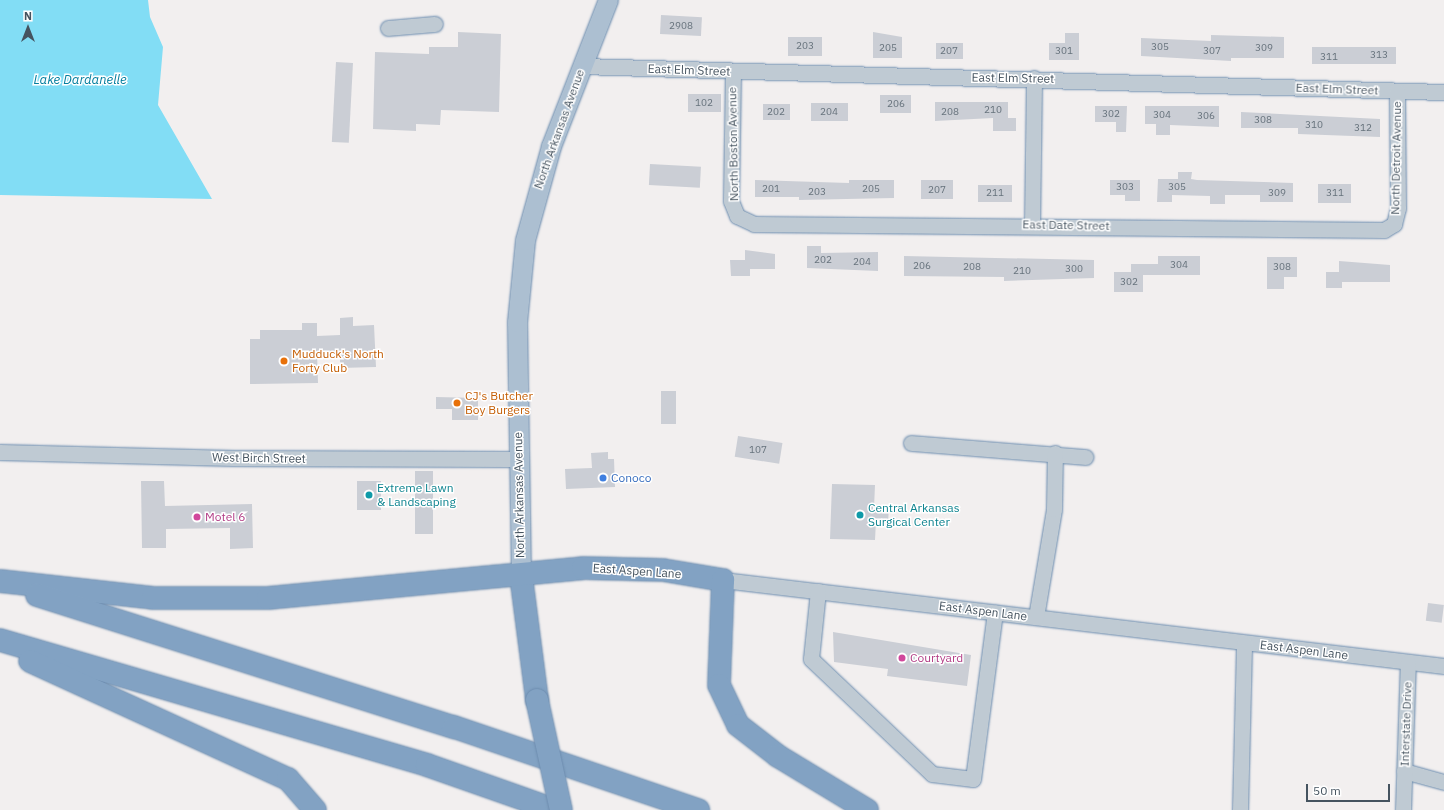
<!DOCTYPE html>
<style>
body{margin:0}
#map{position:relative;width:1444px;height:810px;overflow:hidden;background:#f2efef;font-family:"IBM Plex Sans",sans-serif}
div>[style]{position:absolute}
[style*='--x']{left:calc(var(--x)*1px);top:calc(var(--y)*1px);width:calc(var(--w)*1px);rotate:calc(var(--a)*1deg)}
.water>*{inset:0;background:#82ddf5}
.building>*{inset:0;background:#cbced5;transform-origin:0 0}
.roads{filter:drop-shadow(0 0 1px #6d8daf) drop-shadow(0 0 1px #6d8daf)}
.minor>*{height:15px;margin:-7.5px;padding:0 7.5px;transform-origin:7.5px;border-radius:7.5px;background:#bfcad3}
.major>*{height:19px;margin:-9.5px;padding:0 9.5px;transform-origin:9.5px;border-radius:9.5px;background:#acbfd1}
.highway>*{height:22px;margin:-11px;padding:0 11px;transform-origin:11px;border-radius:11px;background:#82a2c3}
.bridges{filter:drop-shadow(0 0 1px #6d8daf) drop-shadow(0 0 1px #6d8daf)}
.highway-bridge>*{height:22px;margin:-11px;padding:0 11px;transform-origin:11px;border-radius:11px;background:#82a2c3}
.dots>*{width:11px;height:11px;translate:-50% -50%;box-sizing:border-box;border:2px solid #fff;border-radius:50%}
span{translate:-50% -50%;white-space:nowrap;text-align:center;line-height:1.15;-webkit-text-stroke:3px #fff;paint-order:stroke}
.number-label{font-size:10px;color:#66727c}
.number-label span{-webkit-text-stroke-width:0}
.street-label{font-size:12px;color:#45535f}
.food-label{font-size:12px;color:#c56008}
.left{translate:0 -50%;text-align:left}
.shop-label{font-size:12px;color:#366cbe}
.culture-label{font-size:12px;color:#0d838f}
.hotel-label{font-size:12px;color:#b23c85}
.water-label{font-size:13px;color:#037e9f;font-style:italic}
.north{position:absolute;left:8px;top:8px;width:40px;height:40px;-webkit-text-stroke:3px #fff;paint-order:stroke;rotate:0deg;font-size:11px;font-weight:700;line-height:16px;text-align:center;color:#45535f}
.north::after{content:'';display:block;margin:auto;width:14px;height:18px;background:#45535f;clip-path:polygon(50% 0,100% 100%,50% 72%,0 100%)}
.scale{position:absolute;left:1306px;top:784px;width:84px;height:18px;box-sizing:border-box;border:2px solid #45535f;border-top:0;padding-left:5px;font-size:12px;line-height:14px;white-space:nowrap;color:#45535f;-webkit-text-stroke:3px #fff;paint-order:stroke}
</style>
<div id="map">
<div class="water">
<div style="clip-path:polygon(0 0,148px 0,150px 17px,163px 47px,158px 105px,212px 199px,0 195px)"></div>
</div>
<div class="building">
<div style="left:661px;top:15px;width:41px;height:19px;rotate:3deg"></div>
<div style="clip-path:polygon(458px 32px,501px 34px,499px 112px,441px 110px,440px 125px,416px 124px,416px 131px,373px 129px,375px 52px,429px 54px,429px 47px,458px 47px)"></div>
<div style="clip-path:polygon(873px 32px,902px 37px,902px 58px,873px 58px)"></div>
<div style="clip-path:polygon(1065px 33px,1079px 33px,1079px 60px,1049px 60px,1049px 43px,1065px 43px)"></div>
<div style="clip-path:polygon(1211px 35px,1284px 37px,1284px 58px,1231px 58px,1231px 61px,1141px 56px,1141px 38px,1211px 41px)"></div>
<div style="left:788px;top:37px;width:34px;height:19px"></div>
<div style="left:936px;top:43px;width:27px;height:16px"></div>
<div style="left:1396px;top:47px;width:17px;height:84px;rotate:90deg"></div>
<div style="left:336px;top:62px;width:17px;height:80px;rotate:3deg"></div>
<div style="left:688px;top:94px;width:33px;height:18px"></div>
<div style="left:880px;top:95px;width:31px;height:18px"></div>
<div style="clip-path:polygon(935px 102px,1008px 102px,1008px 118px,1016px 118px,1016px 131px,993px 131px,993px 118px,935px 121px)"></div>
<div style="left:811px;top:103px;width:37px;height:18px"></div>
<div style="left:763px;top:104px;width:27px;height:16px"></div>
<div style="clip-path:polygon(1095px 106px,1127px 106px,1126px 132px,1116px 132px,1116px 122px,1095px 122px)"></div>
<div style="clip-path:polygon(1145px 106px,1219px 106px,1219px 127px,1170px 125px,1170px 135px,1156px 135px,1156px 124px,1145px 124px)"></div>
<div style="clip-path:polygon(1241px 112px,1380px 119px,1380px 137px,1298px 134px,1298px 128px,1241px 128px)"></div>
<div style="left:650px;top:164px;width:51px;height:21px;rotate:3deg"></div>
<div style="clip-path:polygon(1178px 172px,1192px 172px,1191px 179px,1197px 180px,1293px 183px,1293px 202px,1260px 202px,1260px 195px,1225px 195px,1225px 204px,1210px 204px,1210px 196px,1172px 195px,1172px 202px,1157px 202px,1158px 179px,1178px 179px)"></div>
<div style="clip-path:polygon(755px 180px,849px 183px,849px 180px,894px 180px,894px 198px,799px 200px,799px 197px,755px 197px)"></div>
<div style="left:921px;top:180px;width:32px;height:19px"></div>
<div style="clip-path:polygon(1110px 180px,1140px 180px,1140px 201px,1125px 201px,1125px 195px,1110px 195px)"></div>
<div style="left:1318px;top:184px;width:33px;height:19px"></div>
<div style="left:978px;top:185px;width:34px;height:17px"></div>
<div style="clip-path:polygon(807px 246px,821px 246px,821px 253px,878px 252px,878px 271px,807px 268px)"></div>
<div style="clip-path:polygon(745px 250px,775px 254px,775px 269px,750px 269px,750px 276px,731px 276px,730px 260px,745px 260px)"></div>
<div style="clip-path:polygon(904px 256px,1094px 260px,1094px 278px,1004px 281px,1004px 277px,904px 276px)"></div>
<div style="clip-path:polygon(1158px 256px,1200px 256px,1200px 275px,1143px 275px,1143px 292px,1114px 292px,1114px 272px,1131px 272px,1131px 264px,1158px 264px)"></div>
<div style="clip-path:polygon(1267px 257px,1297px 257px,1297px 277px,1284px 277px,1284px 289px,1267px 289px)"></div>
<div style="clip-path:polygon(1339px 261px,1390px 265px,1390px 282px,1342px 282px,1342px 288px,1326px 288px,1326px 272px,1339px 272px)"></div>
<div style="clip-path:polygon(353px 317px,353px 326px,374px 325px,376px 367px,340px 368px,340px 352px,317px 353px,318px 383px,250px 384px,250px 339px,260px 339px,260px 330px,302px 330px,302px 323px,317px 323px,317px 336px,340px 335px,340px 318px)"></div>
<div style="left:661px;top:391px;width:15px;height:33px"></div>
<div style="clip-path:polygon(436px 397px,478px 398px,478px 420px,452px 420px,452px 409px,436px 409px)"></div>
<div style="left:738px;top:436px;width:45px;height:21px;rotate:9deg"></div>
<div style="clip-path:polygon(608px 452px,608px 459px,614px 459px,615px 487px,566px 489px,565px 469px,592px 468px,591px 453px)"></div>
<div style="left:415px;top:471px;width:18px;height:63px"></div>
<div style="clip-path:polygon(141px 481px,164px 481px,165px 506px,252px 504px,253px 548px,230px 549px,230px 528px,166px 529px,166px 548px,142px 548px)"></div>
<div style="left:357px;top:481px;width:24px;height:29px"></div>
<div style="clip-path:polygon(832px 484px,875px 485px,874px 508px,889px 508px,888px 522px,876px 521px,875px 540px,830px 539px)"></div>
<div style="left:1428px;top:603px;width:16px;height:18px;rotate:7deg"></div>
<div style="clip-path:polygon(833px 632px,971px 655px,967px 686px,887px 676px,888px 669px,834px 662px)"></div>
</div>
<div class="roads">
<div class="minor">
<div style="--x:388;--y:28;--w:47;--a:-4.9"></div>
<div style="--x:582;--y:66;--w:862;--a:1.73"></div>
<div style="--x:733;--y:72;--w:129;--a:90.9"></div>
<div style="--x:731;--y:201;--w:16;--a:68"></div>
<div style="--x:737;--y:216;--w:19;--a:25"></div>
<div style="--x:754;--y:224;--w:630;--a:0.55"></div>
<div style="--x:1384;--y:230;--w:12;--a:-31"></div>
<div style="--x:1394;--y:224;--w:16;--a:-76"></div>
<div style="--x:1398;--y:208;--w:117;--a:-90.5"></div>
<div style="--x:1032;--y:225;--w:147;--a:-89.2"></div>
<div style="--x:911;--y:443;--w:175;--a:4.6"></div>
<div style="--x:0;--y:452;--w:233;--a:1.5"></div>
<div style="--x:233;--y:458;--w:285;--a:0.2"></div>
<div style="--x:723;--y:580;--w:726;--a:6.8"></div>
<div style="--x:818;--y:591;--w:68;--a:95.9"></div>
<div style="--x:811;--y:659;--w:167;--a:43.5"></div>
<div style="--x:932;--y:774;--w:41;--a:7"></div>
<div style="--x:973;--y:779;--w:168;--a:-82.5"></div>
<div style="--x:1036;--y:617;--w:109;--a:-80.5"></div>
<div style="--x:1054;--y:509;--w:56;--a:-89"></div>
<div style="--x:1404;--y:771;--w:41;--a:15.4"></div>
<div style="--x:1240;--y:810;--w:167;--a:-88.6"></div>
<div style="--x:1403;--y:810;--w:148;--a:-88.1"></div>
</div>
<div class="major">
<div style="--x:521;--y:576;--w:254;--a:-90.9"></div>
<div style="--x:517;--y:322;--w:82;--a:-84.4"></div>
<div style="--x:525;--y:240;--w:98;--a:-74.5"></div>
<div style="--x:551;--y:146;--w:157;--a:-68.7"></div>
</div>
<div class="highway">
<div style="--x:521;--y:576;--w:125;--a:82.6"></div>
<div style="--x:0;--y:581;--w:154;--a:6.3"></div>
<div style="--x:153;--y:598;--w:115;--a:0"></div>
<div style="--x:268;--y:598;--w:316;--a:-5.4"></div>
<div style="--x:583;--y:568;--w:80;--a:1.4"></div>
<div style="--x:663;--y:570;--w:61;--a:9.5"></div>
<div style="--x:723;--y:580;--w:105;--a:92.2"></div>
<div style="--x:719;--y:685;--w:44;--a:64.6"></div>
<div style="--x:738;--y:725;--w:51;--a:37.8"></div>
<div style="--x:778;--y:756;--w:104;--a:31.2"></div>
<div style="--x:37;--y:595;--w:437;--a:17.6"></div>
<div style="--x:454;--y:727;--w:258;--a:18.8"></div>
<div style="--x:0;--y:640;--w:445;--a:16.3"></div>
<div style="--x:427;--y:765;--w:136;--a:19.4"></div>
<div style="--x:30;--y:661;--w:284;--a:24.6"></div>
<div style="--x:288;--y:779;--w:41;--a:48.9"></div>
</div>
</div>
<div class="bridges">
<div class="highway-bridge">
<div style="--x:537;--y:700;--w:113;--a:77.7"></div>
</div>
</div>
<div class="dots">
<div style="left:284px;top:361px;background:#e8710a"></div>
<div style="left:457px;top:403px;background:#e8710a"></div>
<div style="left:603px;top:478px;background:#3f7fe0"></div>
<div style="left:369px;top:495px;background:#0f9aa8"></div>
<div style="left:860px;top:515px;background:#0f9aa8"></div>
<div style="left:197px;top:517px;background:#d1479c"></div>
<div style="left:902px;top:658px;background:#d1479c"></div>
</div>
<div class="number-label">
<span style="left:681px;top:26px">2908</span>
<span style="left:805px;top:46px">203</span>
<span style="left:1160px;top:47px">305</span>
<span style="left:888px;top:48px">205</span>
<span style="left:1264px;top:48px">309</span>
<span style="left:949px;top:51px">207</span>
<span style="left:1064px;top:51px">301</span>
<span style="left:1212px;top:51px">307</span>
<span style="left:1379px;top:55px">313</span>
<span style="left:1329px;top:57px">311</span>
<span style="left:704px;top:103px">102</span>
<span style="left:896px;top:104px">206</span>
<span style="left:993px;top:110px">210</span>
<span style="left:776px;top:112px">202</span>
<span style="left:829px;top:112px">204</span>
<span style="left:950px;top:112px">208</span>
<span style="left:1111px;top:114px">302</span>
<span style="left:1162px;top:115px">304</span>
<span style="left:1206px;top:116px">306</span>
<span style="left:1263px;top:120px">308</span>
<span style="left:1314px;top:125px">310</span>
<span style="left:1363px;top:128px">312</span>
<span style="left:1125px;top:187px">303</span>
<span style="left:1177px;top:187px">305</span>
<span style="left:771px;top:189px">201</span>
<span style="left:871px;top:189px">205</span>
<span style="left:937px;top:190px">207</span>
<span style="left:817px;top:192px">203</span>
<span style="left:995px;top:193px">211</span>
<span style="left:1277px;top:193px">309</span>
<span style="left:1335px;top:193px">311</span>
<span style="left:823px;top:260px">202</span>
<span style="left:862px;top:262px">204</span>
<span style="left:1179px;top:265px">304</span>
<span style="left:922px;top:266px">206</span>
<span style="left:972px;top:267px">208</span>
<span style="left:1282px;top:267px">308</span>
<span style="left:1074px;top:269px">300</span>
<span style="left:1022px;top:271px">210</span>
<span style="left:1129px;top:282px">302</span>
<span style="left:758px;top:450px">107</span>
</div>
<div class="street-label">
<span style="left:689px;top:70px;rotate:2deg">East Elm Street</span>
<span style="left:1013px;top:78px;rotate:1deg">East Elm Street</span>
<span style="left:1337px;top:89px;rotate:2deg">East Elm Street</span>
<span style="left:559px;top:129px;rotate:-70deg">North Arkansas Avenue</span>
<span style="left:733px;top:144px;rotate:-91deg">North Boston Avenue</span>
<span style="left:1396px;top:158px;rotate:-89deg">North Detroit Avenue</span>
<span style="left:1066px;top:225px;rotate:1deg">East Date Street</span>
<span style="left:259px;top:458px;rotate:1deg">West Birch Street</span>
<span style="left:519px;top:495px;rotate:-91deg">North Arkansas Avenue</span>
<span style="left:637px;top:571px;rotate:4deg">East Aspen Lane</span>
<span style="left:983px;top:611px;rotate:7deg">East Aspen Lane</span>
<span style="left:1304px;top:650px;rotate:7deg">East Aspen Lane</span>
<span style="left:1406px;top:724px;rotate:-88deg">Interstate Drive</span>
</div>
<div class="food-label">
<span class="left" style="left:292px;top:361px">Mudduck's North<br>Forty Club</span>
<span class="left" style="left:465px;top:403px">CJ's Butcher<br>Boy Burgers</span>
</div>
<div class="shop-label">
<span class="left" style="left:611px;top:478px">Conoco</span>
</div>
<div class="culture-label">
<span class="left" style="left:377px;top:495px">Extreme Lawn<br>&amp; Landscaping</span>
<span class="left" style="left:868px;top:515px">Central Arkansas<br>Surgical Center</span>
</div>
<div class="hotel-label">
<span class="left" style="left:205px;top:517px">Motel 6</span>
<span class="left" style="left:910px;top:658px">Courtyard</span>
</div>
<div class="water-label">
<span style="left:80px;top:80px">Lake Dardanelle</span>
</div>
<div class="north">N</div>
<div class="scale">50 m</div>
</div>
